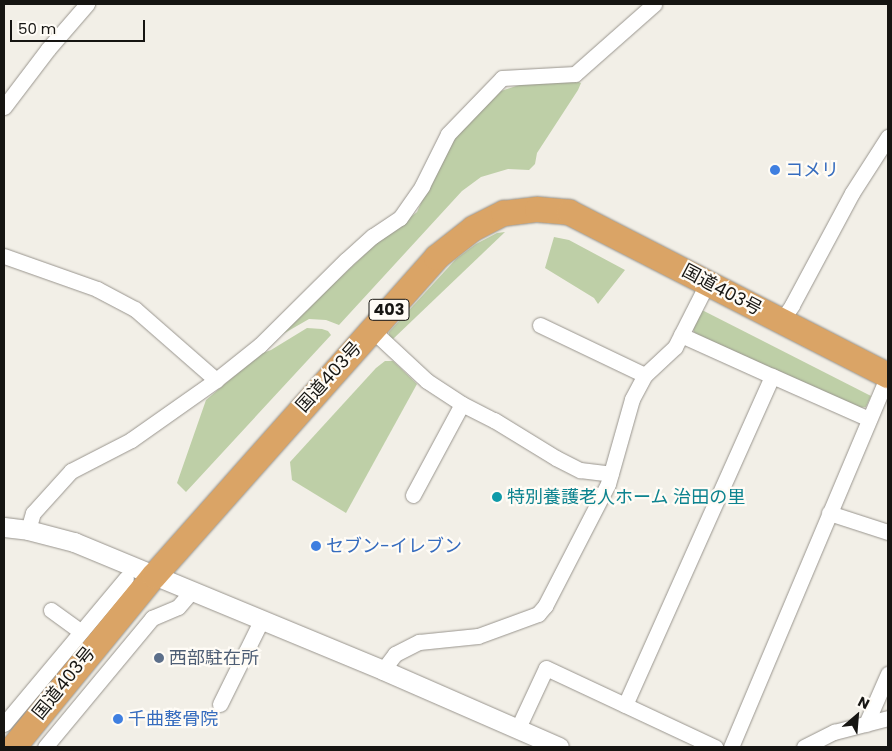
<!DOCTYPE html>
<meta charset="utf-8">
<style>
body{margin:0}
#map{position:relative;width:892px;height:751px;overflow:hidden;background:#f2efe7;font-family:Poppins,"Noto Sans JP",sans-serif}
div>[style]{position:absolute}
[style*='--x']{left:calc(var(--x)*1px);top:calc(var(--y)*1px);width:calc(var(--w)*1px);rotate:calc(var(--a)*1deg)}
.green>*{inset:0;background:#becfa7}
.roads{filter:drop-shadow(0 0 1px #99958e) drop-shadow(0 0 1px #99958e)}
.minor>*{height:15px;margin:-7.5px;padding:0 7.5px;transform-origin:7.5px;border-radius:7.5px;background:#fff}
.tertiary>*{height:19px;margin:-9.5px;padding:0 9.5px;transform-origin:9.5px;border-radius:9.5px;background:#fff}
.trunk>*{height:25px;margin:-12.5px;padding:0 12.5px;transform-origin:12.5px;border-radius:12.5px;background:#daa466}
.dots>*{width:14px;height:14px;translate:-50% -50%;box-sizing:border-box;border:2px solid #fffcf6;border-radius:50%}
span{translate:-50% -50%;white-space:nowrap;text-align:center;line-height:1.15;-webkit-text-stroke:4.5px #fffcf6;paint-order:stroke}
.shield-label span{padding:1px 4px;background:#fffcf6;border:1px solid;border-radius:4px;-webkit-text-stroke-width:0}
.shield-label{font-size:16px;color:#161512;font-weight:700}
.shop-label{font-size:18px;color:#366cbe}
.left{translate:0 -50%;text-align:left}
.street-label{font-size:18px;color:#161512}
.culture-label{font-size:18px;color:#0d838f}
.service-label{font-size:18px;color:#4e5e75}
.frame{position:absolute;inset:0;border:5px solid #161512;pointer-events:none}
.north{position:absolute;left:832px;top:691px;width:50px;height:50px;-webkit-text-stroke:4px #fffcf6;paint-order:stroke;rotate:27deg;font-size:14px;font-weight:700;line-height:20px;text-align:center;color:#161512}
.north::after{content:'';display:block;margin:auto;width:18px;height:22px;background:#161512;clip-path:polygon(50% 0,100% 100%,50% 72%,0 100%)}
.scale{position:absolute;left:10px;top:20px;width:135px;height:22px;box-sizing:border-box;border:2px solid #161512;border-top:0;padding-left:6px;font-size:15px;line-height:18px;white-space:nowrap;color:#161512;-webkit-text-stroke:4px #fffcf6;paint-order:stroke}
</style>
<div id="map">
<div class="green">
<div style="clip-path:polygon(574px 80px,581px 83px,578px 90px,537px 153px,535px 164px,529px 170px,508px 169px,481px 177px,462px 191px,339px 325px,326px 320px,309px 319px,276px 338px,379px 241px,417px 212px,441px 158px,453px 139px,501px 91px,519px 85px)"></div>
<div style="clip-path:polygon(505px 232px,393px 339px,389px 337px,389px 332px,456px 259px,476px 244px,497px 233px)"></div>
<div style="clip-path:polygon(554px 237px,569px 240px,625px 270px,598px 304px,594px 298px,545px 268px)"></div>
<div style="clip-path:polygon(702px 310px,871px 396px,866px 407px,860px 408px,695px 334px,693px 329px)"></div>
<div style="clip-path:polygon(307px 328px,322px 329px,328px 331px,331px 335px,186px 492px,177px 483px,206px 400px,260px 354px,271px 350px)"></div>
<div style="clip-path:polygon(385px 361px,393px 361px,417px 384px,346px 513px,292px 480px,290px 462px,376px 368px)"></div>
</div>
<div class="roads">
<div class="minor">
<div style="--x:4;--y:107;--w:73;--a:-52.8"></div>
<div style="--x:48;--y:49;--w:60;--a:-49.1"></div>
<div style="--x:4;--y:256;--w:99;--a:19.5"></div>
<div style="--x:97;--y:289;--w:43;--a:27.8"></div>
<div style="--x:135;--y:309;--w:108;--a:41.2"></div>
<div style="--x:781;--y:321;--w:19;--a:-55"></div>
<div style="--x:792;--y:305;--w:127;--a:-61.8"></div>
<div style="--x:852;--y:193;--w:67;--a:-57.3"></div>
<div style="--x:540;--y:325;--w:116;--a:25.5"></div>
<div style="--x:371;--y:329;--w:76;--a:42.9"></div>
<div style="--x:427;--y:381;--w:42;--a:33.3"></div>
<div style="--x:462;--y:404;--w:36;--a:27"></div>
<div style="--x:494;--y:420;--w:73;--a:31.5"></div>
<div style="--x:556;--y:458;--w:27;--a:27"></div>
<div style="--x:580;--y:470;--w:31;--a:7"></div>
<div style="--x:681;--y:335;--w:100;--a:24.3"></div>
<div style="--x:413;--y:495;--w:103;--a:-61.7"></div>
<div style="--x:829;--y:513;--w:62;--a:17.9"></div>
<div style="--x:28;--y:530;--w:18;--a:-74"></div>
<div style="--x:33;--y:513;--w:57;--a:-47.9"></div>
<div style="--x:71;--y:471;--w:68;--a:-27.3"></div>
<div style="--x:131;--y:440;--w:104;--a:-35.2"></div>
<div style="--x:216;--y:380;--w:56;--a:-38.5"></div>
<div style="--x:260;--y:345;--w:121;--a:-44.7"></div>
<div style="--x:346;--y:260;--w:36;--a:-42"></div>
<div style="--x:373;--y:236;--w:32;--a:-34"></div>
<div style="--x:400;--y:218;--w:39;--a:-55"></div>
<div style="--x:422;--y:186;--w:58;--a:-63.4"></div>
<div style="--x:448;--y:134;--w:78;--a:-46"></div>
<div style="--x:502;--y:78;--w:73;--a:-3.1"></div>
<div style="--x:575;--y:74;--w:106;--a:-41.5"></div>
<div style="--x:51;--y:610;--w:36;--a:36"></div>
<div style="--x:383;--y:670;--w:20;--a:-53"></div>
<div style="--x:395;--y:654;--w:27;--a:-27"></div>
<div style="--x:419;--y:642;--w:59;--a:-5.8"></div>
<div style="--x:478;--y:636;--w:64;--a:-20.1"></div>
<div style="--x:538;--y:614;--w:11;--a:-49"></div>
<div style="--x:545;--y:606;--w:137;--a:-62.7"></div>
<div style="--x:608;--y:484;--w:88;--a:-74.2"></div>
<div style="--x:632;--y:399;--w:27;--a:-62"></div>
<div style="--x:645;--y:375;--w:41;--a:-43"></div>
<div style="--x:675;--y:347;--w:73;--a:-63.1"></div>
<div style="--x:220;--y:704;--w:95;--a:-63.7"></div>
<div style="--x:625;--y:705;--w:360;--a:-65.9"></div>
<div style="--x:772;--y:376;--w:106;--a:23.9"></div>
<div style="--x:4;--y:724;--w:190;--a:-50.1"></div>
<div style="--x:866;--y:724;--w:55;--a:-66.3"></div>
<div style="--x:518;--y:728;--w:66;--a:-65"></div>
<div style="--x:546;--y:668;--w:187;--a:25.1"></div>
<div style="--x:45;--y:747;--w:168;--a:-50.3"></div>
<div style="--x:152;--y:618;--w:28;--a:-23"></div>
<div style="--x:178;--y:607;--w:23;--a:-49"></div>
<div style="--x:731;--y:747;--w:403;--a:-67.1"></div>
<div style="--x:804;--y:747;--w:34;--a:-27"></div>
<div style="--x:834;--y:732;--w:56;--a:-14.5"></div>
</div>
<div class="tertiary">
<div style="--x:4;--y:527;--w:24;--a:7"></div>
<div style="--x:28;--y:530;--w:48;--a:14.6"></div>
<div style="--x:74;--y:542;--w:334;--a:22.5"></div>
<div style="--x:383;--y:670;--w:192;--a:23.6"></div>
</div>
<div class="trunk">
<div style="--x:13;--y:747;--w:222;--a:-50.7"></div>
<div style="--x:154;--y:575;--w:425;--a:-48.4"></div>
<div style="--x:436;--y:257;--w:47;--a:-38.1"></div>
<div style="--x:473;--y:228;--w:34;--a:-27"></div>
<div style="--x:503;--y:213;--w:34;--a:-7"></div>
<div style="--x:537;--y:209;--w:32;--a:5"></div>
<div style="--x:569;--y:212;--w:358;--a:27.1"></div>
</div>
</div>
<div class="dots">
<div style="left:775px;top:170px;background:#3f7fe0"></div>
<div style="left:497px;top:497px;background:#0f9aa8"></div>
<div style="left:316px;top:546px;background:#3f7fe0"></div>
<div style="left:159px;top:658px;background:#5c6f8a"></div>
<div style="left:118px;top:719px;background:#3f7fe0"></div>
</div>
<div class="shield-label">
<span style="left:389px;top:310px">403</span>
</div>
<div class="shop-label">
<span class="left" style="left:785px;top:170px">コメリ</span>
<span class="left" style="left:326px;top:546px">セブン-イレブン</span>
<span class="left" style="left:128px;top:719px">千曲整骨院</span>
</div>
<div class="street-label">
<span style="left:722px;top:290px;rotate:28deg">国道403号</span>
<span style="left:329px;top:377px;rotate:-48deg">国道403号</span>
<span style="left:64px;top:683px;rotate:-51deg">国道403号</span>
</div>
<div class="culture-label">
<span class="left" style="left:507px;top:497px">特別養護老人ホーム 治田の里</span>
</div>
<div class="service-label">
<span class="left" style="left:169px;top:658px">西部駐在所</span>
</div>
<div class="frame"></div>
<div class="north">N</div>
<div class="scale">50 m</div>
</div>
